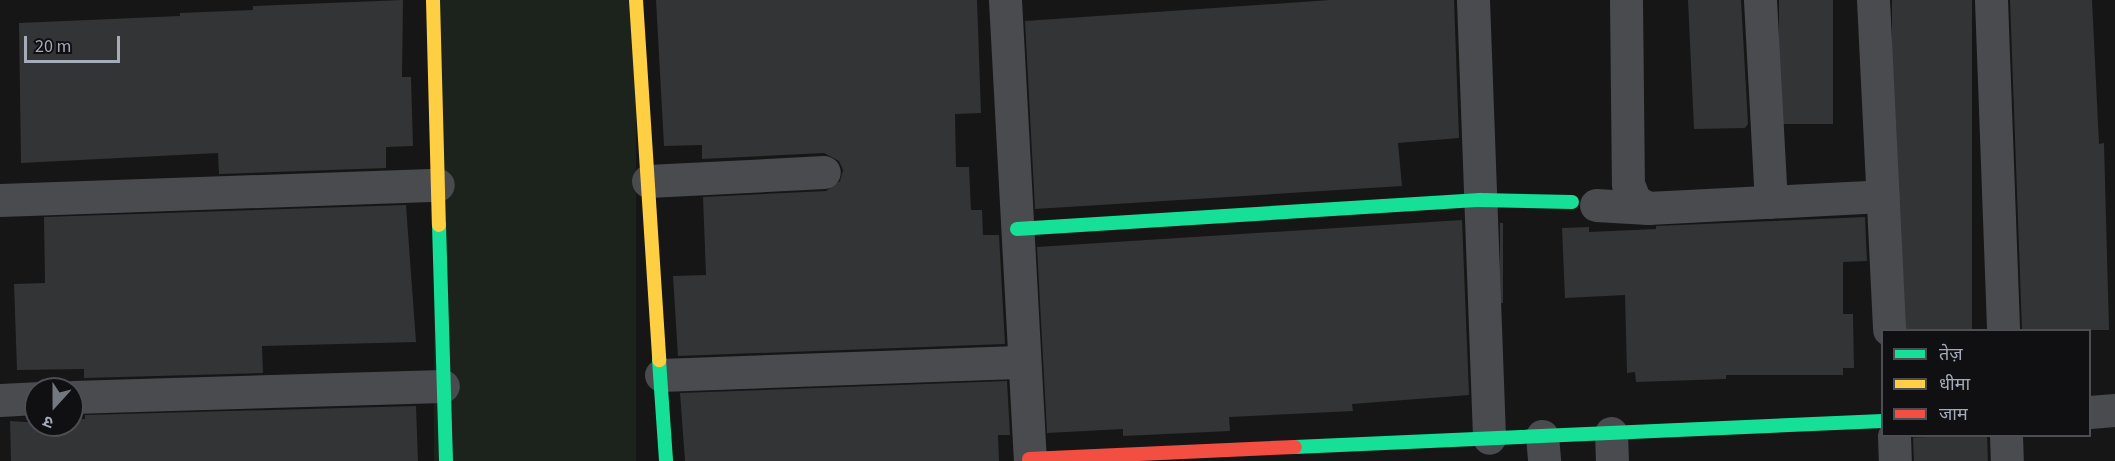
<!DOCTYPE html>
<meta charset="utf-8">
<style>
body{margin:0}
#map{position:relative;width:2115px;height:461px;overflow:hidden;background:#161616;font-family:"Source Sans 3","Noto Sans Devanagari",sans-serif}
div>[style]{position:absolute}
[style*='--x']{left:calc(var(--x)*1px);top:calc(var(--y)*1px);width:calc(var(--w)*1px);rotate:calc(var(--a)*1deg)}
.green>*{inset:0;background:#1b231c;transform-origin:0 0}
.building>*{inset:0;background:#333435;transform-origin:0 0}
.street>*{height:33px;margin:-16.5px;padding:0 16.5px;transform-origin:16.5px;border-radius:16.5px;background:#494b4f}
.fast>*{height:14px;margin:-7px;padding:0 7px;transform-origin:7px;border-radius:7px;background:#16e098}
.slow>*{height:14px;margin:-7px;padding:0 7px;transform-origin:7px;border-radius:7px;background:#ffcf43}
.jam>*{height:14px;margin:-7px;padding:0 7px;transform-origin:7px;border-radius:7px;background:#f24e42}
span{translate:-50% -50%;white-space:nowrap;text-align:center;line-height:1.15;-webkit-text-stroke:6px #101012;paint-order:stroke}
.legend{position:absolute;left:1881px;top:329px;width:210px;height:108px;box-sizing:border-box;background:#101012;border:2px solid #4c4e54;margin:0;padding:8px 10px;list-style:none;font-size:18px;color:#a5abb8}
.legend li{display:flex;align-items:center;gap:12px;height:30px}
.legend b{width:30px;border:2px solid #4c4e54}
.north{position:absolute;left:24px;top:377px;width:60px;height:60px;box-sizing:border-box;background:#101012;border:2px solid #4c4e54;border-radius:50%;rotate:201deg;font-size:16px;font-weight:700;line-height:24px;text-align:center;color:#a5abb8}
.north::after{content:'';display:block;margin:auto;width:21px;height:27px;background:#73777f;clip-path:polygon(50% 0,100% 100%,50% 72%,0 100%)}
.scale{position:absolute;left:24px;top:36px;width:96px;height:27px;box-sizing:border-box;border:3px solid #a5abb8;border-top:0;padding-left:8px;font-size:18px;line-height:21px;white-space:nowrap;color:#a5abb8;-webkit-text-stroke:4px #101012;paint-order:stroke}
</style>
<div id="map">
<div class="green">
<div style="left:434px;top:0;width:202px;height:461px"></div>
</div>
<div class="building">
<div style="clip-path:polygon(403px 0,402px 77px,411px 77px,413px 146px,386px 147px,386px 168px,219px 174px,218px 153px,21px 163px,19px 23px,180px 16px,180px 13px,253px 10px,253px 6px)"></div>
<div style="clip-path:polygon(656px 0,977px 0,981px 113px,955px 114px,956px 167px,969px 167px,971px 210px,982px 210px,983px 235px,999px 235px,1005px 344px,678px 356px,673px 276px,706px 275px,703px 197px,826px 191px,840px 181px,843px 170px,839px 161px,824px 153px,702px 159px,702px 145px,664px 146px)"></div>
<div style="clip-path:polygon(1330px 0,1454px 0,1459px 138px,1398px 143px,1402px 186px,1035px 209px,1025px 21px)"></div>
<div style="clip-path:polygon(1688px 0,1741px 0,1748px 124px,1745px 128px,1694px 129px)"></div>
<div style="left:1779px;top:0;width:54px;height:124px"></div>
<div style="left:1892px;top:0;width:80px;height:330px"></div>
<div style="clip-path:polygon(2010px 0,2092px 0,2099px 144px,2104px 143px,2109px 330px,2022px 330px)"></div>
<div style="clip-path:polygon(406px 205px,416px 342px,262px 346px,263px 373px,84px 378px,84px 369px,17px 370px,14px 284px,45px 283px,44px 217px)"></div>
<div style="clip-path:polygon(1865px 217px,1867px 261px,1843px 262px,1843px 314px,1853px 314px,1854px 368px,1843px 368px,1843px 375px,1726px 375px,1726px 379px,1636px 382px,1635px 372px,1627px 373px,1625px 295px,1565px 298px,1562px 228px,1589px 227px,1589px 232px,1656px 229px,1656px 226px)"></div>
<div style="clip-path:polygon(1462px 220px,1469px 395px,1352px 404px,1353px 411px,1229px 417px,1230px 431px,1123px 436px,1123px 429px,1047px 433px,1037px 247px)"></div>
<div style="left:1500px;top:223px;width:3px;height:80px"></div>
<div style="clip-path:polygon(1007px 381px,1010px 435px,998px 435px,999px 461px,685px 461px,680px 393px)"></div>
<div style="clip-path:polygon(416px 406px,418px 461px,11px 461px,10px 421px,72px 425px,72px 419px,85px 419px,85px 415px)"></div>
<div style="left:1987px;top:435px;width:26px;height:74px;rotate:88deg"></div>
</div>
<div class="street">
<div style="--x:1005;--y:0;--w:462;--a:86.9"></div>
<div style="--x:1473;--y:0;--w:438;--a:87.9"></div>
<div style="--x:1626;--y:0;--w:184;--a:89.4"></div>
<div style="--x:1628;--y:184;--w:18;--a:68"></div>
<div style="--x:1635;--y:201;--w:15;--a:28"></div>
<div style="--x:1648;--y:208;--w:235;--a:-2.9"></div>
<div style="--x:1760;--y:0;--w:202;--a:86.9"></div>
<div style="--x:1873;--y:0;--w:330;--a:87.2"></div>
<div style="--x:1991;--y:0;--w:330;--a:87.9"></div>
<div style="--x:648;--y:181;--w:176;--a:-2.9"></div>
<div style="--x:0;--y:200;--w:438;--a:-2"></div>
<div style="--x:1596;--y:205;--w:52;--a:3.3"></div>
<div style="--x:661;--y:375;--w:363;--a:-2.1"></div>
<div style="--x:72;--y:397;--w:371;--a:-1.7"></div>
<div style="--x:0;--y:400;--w:36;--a:-3"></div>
<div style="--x:2090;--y:412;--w:25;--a:-5"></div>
<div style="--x:1611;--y:433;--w:28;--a:88"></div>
<div style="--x:1542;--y:436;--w:25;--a:85"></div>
<div style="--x:1894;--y:436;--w:25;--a:88"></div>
<div style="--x:2006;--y:436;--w:25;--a:88"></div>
</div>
<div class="fast">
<div style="--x:439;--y:225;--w:236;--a:88.3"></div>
<div style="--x:1017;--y:229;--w:464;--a:-3.6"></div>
<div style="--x:1480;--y:200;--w:92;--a:1.2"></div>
<div style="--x:659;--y:360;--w:101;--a:86"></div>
<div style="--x:1295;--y:447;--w:588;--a:-2.54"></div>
</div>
<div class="slow">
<div style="--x:433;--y:0;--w:225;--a:88.5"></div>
<div style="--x:636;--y:0;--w:361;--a:86.3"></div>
</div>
<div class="jam">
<div style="--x:1029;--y:459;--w:266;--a:-2.6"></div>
</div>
<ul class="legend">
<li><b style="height:8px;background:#16e098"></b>तेज़</li>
<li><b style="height:8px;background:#ffcf43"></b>धीमा</li>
<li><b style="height:8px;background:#f24e42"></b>जाम</li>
</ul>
<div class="north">उ</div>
<div class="scale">20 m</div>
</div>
